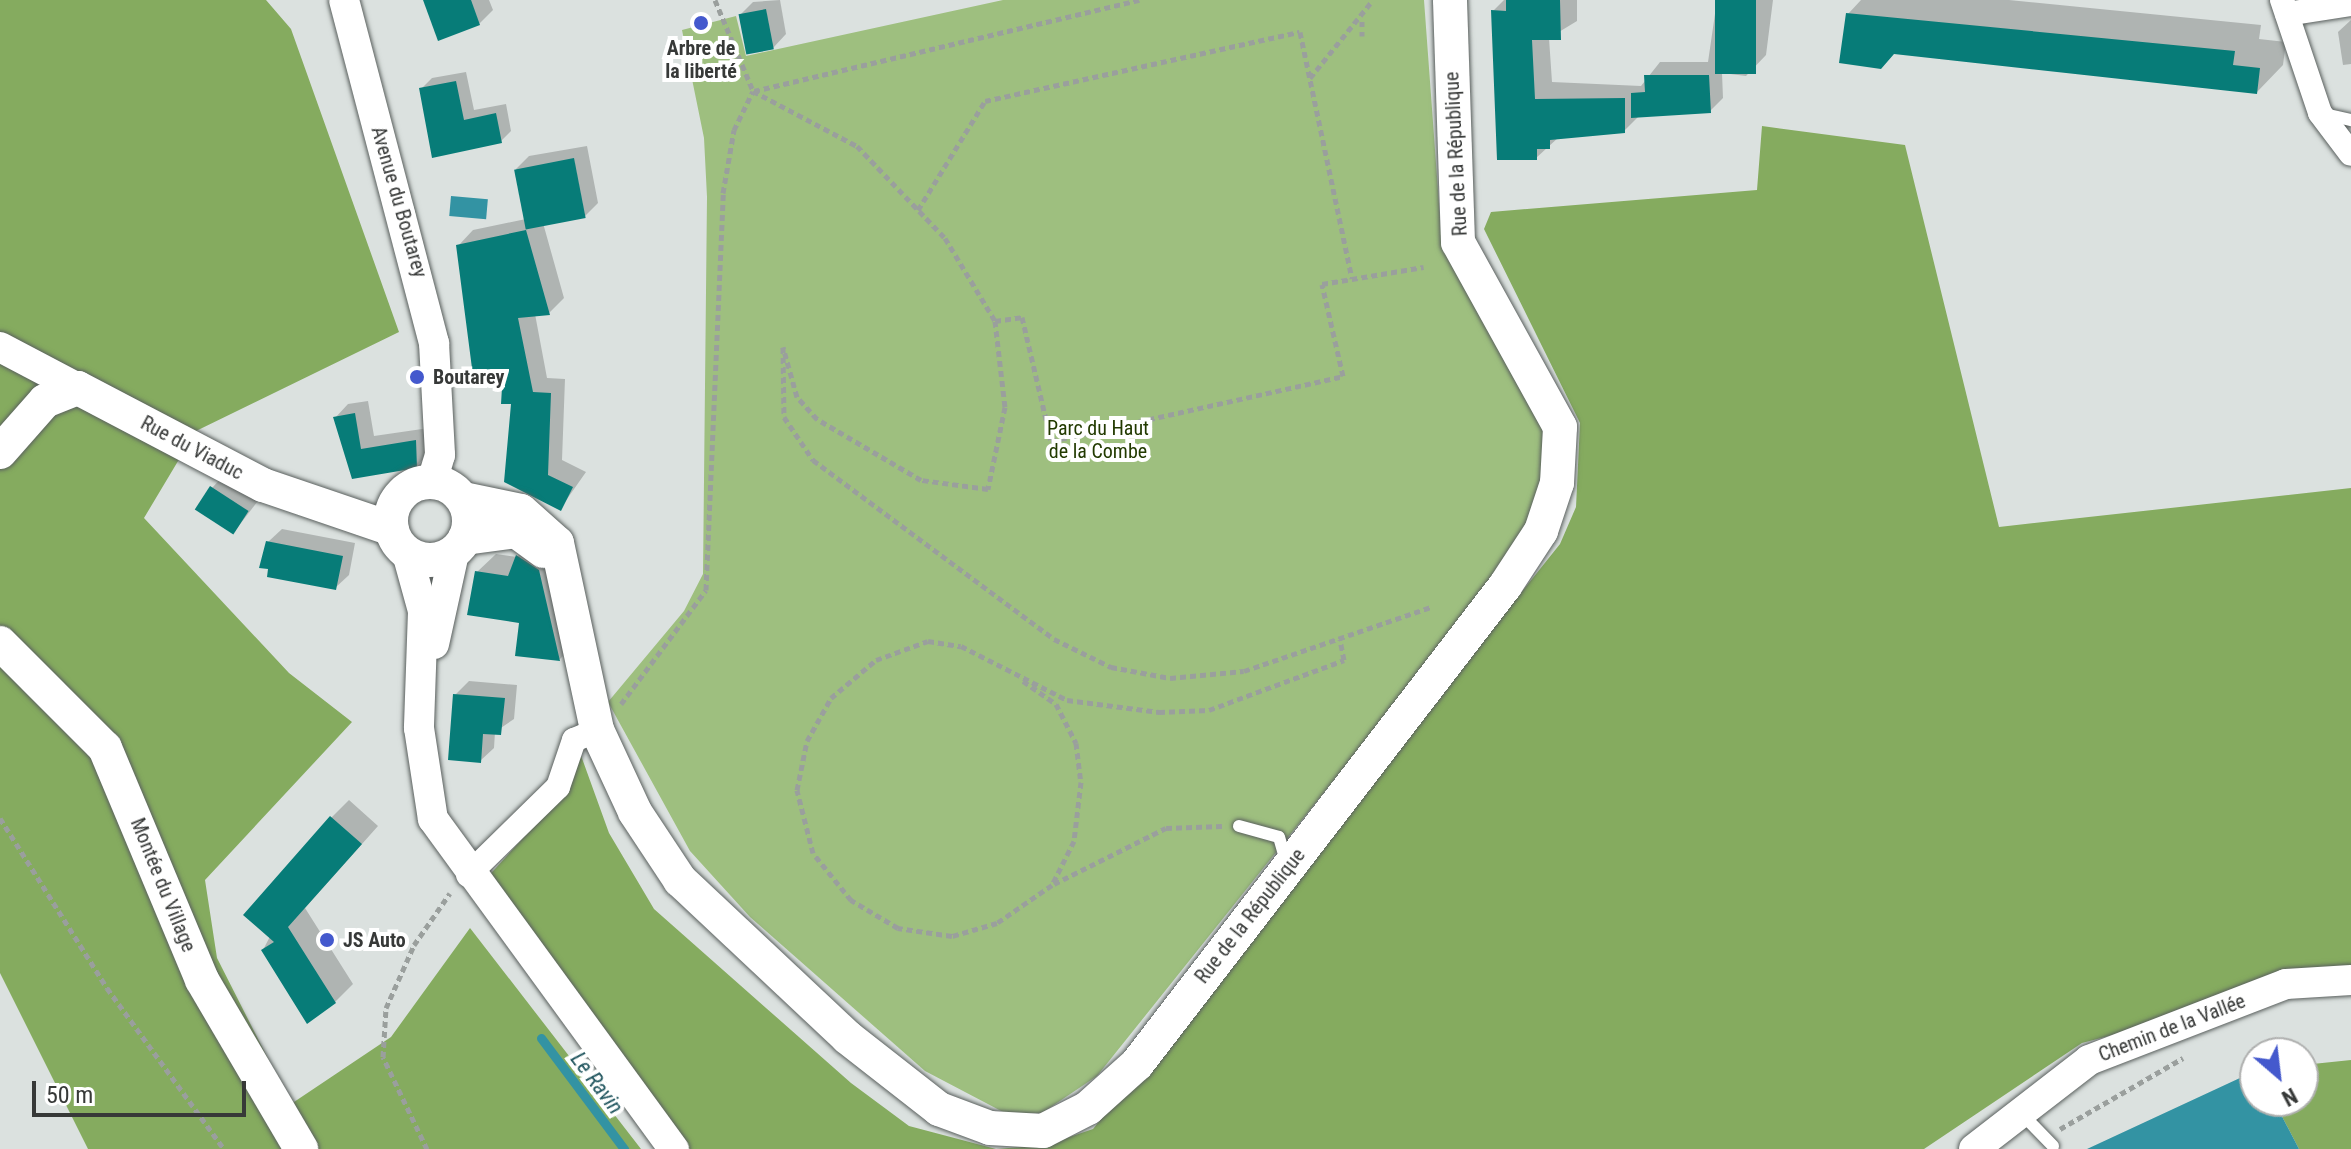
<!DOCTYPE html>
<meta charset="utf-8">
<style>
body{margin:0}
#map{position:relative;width:2351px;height:1149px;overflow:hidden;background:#dbe1df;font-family:"Roboto Condensed",sans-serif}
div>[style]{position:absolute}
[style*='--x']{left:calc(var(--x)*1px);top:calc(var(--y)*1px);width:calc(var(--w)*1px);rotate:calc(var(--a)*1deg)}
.green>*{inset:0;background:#9ebf7f}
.forest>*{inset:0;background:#85ab5f}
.water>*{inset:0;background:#3393a3;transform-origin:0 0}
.shadow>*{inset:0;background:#0003}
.stream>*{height:9px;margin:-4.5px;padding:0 4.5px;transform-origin:4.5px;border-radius:4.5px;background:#3393a3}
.building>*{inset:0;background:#077c78;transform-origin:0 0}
.path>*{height:5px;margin-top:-2.5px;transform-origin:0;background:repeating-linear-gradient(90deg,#9a9f9d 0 6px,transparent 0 10px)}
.roads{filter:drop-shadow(0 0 2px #5a605e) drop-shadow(0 0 2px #5a605e)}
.service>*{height:12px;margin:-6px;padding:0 6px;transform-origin:6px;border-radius:6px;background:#fff}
.minor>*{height:24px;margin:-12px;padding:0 12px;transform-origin:12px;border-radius:12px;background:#fff}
.tertiary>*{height:30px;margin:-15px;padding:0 15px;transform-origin:15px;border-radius:15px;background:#fff}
.secondary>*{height:34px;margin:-17px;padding:0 17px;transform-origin:17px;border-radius:17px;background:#fff}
.secondary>.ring{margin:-17px;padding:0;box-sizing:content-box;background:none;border:34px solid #fff;border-radius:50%}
.dots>*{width:22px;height:22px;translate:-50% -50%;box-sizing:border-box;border:4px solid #fff;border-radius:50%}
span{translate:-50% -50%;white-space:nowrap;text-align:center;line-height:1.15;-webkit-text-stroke:8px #fff;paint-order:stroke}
.poi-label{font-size:20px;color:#373938;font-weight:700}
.left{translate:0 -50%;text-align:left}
.street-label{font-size:20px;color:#373938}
.park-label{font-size:20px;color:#223a00}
.water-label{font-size:22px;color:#20555e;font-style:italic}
.north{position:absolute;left:2239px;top:1037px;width:80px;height:80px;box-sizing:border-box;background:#fff;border:2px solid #afb0af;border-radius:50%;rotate:152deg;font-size:22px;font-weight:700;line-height:32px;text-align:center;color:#373938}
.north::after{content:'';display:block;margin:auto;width:28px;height:36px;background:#4459cd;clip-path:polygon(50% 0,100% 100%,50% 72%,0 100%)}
.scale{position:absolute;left:32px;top:1081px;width:214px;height:36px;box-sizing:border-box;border:4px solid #373938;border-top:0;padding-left:10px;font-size:24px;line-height:28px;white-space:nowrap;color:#373938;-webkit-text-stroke:6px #fff;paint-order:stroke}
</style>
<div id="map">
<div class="green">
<div style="clip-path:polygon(1003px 0,1424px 0,1442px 245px,1545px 433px,1543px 472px,1525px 531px,1490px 585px,1097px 1076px,1042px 1113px,1005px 1113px,925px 1071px,750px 917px,690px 851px,608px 702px,684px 611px,703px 574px,707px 197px,704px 138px,682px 30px,736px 16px,746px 56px)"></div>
</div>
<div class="forest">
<div style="clip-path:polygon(0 0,266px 0,291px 29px,399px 332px,196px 431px,144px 518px,289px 673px,352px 722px,205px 880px,217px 958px,291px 1104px,391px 1037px,470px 928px,641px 1149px,88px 1149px,0 973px)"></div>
<div style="clip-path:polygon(1762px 126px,1905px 145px,1999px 527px,2351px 488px,2351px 973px,2082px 1043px,1924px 1149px,678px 1149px,483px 882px,566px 791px,579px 750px,609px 833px,654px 909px,851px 1083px,909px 1126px,996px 1149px,1046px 1145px,1093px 1129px,1560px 544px,1576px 507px,1580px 423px,1484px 229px,1491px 212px,1757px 190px)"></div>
<div style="clip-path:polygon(2351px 1060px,2351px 1149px,2299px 1149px,2274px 1101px,2303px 1101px,2303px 1065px)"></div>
</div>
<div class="water">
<div style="left:451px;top:196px;width:37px;height:20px;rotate:5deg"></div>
<div style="clip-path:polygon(2255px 1071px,2255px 1101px,2274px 1101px,2299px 1149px,2087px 1149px)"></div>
</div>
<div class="shadow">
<div style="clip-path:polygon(425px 0,489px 0,493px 10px,479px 24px)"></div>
<div style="clip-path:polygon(780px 0,786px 34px,773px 48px,740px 15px,753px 2px)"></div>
<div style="clip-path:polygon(1504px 0,1577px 0,1577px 21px,1549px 38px,1552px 82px,1641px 86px,1660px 62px,1708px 62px,1717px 0,1773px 0,1766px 55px,1746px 76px,1722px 73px,1723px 98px,1710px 111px,1640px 115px,1624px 131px,1559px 137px,1536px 158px,1493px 11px)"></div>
<div style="clip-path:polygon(1861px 0,2009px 0,2261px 25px,2259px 39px,2286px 42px,2283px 65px,2257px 92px,1895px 52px,1848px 14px)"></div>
<div style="clip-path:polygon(2351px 20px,2351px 64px,2343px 65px,2338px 32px)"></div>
<div style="clip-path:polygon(466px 72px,474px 110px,506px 104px,511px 131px,501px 141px,434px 155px,421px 89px,432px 78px)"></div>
<div style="clip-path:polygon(587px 146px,598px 203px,585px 216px,543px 223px,564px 298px,549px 313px,535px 314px,547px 378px,565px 379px,562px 460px,586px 472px,560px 509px,458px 246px,473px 230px,526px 219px,516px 169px,529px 156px)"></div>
<div style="clip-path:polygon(368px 401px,374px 436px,429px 428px,430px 453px,416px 466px,353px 477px,335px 418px,348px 404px)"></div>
<div style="clip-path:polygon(225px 474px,261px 497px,234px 532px,212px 488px)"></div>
<div style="clip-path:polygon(282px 529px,355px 543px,349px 575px,335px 588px,268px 542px)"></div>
<div style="clip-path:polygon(536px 538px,578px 641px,560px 659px,518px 654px,522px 621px,477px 572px,496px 554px,517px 557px)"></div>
<div style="clip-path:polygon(469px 681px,517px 685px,514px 719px,495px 732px,494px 748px,480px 761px,455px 695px)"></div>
<div style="clip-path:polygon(349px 800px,378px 826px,305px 908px,353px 984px,335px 1002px,263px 950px,331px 818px)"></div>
</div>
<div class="stream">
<div style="--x:541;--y:1038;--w:139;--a:53.2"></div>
</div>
<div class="building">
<div style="clip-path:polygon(423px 0,471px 0,480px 25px,438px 41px)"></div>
<div style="clip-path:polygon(1506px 0,1560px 0,1561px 40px,1532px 40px,1535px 99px,1625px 98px,1625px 133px,1550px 140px,1550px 149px,1537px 149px,1537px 160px,1497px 160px,1491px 10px,1506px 11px)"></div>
<div style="left:1715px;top:0;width:41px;height:74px"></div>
<div style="left:766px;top:9px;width:41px;height:28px;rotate:79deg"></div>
<div style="clip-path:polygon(1846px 13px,2235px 51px,2233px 65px,2260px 68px,2257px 94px,1894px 54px,1881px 69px,1839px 63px)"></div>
<div style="clip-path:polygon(1644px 75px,1709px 75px,1711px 113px,1631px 118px,1631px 93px,1645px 92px)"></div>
<div style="clip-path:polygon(456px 81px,464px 120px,496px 113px,502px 143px,432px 158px,419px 88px)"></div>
<div style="left:574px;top:158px;width:61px;height:61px;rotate:79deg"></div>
<div style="clip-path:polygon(526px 230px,550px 315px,518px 318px,533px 392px,551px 393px,548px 475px,573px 487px,561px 511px,504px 482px,511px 404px,501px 404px,503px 371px,473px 376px,456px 245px)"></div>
<div style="clip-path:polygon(355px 413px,361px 449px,416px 440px,417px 468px,352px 479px,333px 417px)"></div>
<div style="left:210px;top:486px;width:46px;height:28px;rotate:33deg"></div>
<div style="clip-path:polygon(266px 541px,343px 556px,336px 590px,267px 577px,268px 569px,259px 568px)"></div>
<div style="clip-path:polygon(516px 555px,539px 570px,560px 661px,515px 656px,519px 623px,467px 615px,475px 571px,508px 576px)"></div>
<div style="clip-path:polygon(453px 694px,505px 698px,501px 735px,483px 734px,481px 763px,448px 760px)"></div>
<div style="clip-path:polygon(330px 816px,362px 844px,288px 927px,336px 1003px,307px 1024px,261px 950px,274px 942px,243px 915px)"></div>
</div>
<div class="path">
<div style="--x:715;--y:0;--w:99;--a:67.3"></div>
<div style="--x:753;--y:91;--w:118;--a:27.9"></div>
<div style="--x:857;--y:146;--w:127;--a:46.3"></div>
<div style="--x:945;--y:238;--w:97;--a:58.9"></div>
<div style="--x:995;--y:321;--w:87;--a:83.4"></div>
<div style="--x:1005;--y:407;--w:84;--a:101.7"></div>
<div style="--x:988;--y:489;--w:68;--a:-172.3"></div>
<div style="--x:921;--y:480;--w:121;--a:-149.6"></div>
<div style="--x:817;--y:419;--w:30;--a:-132"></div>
<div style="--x:797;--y:397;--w:52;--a:-105.6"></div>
<div style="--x:783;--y:347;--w:70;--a:89.2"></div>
<div style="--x:784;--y:417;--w:52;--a:56"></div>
<div style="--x:813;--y:460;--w:300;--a:36.6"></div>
<div style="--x:1054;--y:639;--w:64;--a:26.2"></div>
<div style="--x:1111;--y:667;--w:60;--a:10.6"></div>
<div style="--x:1170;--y:678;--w:74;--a:-5.4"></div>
<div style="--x:1244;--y:671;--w:198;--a:-18.9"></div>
<div style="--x:1362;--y:21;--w:15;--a:90"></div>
<div style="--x:1310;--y:78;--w:100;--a:-51.1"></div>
<div style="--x:754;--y:91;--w:396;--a:-13.3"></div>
<div style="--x:918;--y:210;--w:128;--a:-58.4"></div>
<div style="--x:985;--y:101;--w:322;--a:-12.4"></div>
<div style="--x:1300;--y:32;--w:252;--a:78.1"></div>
<div style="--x:995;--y:321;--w:27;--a:-8"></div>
<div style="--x:1022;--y:317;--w:127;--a:76.8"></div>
<div style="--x:1051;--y:441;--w:299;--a:-12.5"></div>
<div style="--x:1343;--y:376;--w:94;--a:-102.9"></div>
<div style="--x:1322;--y:284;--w:103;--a:-9.5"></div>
<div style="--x:1023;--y:681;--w:40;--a:34.9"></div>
<div style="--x:1056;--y:704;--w:44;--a:62.9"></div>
<div style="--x:1076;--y:743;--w:39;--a:83"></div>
<div style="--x:1081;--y:782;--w:59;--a:96.8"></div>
<div style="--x:1074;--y:841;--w:49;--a:116.6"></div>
<div style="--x:1052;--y:885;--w:67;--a:145.4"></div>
<div style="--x:997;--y:923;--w:47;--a:163.9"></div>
<div style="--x:952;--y:936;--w:55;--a:-171.6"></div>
<div style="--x:898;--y:928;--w:55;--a:-149.2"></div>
<div style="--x:851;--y:900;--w:60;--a:-129"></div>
<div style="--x:813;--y:853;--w:65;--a:-104.3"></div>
<div style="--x:797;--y:790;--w:50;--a:-78.5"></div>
<div style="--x:807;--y:741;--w:49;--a:-60.8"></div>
<div style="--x:831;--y:698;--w:59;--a:-40.2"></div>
<div style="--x:876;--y:660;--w:55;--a:-20.1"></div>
<div style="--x:928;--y:641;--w:33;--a:9"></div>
<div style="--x:961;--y:646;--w:119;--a:27"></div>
<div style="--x:1067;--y:700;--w:93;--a:7.4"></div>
<div style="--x:1159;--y:712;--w:50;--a:-2.3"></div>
<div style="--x:1209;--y:710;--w:144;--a:-20.3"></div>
<div style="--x:1344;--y:660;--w:21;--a:-101"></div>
<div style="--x:621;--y:704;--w:142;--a:-53.3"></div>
<div style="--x:706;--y:590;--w:397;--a:-87.5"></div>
<div style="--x:723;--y:193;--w:64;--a:-80.1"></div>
<div style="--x:734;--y:130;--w:43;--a:-64"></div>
<div style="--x:0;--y:818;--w:201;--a:57.8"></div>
<div style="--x:107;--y:988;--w:199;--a:54"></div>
<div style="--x:1054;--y:884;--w:125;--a:-26.6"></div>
<div style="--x:1166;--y:828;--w:56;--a:-2"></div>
<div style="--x:2060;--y:1129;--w:142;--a:-30"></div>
<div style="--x:427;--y:1149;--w:102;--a:-115.6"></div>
<div style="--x:383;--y:1057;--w:49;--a:-86.5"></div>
<div style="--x:386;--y:1008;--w:69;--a:-66"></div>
<div style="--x:414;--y:945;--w:63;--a:-55.3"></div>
</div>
<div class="roads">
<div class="service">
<div style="--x:2320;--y:113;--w:32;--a:13"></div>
<div style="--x:1239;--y:826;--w:41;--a:15.4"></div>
<div style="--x:1279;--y:837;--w:26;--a:74"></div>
<div style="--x:2021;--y:1113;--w:46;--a:45.9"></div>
</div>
<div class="minor">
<div style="--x:2282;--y:0;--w:119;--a:71.4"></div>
<div style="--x:2320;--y:113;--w:51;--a:52.9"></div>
<div style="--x:2287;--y:14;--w:65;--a:-8.9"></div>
<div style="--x:468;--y:875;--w:126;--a:-44.4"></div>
<div style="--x:558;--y:787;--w:50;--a:-71.2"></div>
<div style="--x:574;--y:740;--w:25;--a:-23"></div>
</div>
<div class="tertiary">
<div style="--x:344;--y:0;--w:355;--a:75.3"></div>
<div style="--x:434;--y:343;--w:112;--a:86.9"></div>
<div style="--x:440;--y:455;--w:28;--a:107"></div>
<div style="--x:0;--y:347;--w:88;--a:27.7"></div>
<div style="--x:407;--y:553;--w:60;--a:74.6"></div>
<div style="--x:423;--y:611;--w:117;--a:92"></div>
<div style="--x:419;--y:728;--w:92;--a:81.3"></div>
<div style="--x:433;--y:819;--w:409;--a:53.9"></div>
<div style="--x:434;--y:644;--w:93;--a:-77.6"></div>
<div style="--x:1974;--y:1149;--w:145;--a:-37.7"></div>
<div style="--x:2089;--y:1060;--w:211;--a:-21.1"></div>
<div style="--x:2286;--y:984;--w:65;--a:-3.5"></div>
</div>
<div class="secondary">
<div style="--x:0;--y:452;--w:68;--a:-48.6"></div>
<div style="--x:45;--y:401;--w:35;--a:-22"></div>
<div style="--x:78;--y:388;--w:209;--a:27.7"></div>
<div style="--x:263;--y:485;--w:136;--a:18.8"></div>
<div class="ring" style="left:391px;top:482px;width:44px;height:44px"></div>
<div style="--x:463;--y:499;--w:59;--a:11.7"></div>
<div style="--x:521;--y:511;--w:48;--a:41.6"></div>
<div style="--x:557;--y:543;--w:191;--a:77.9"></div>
<div style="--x:597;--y:730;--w:90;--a:65.1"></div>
<div style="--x:635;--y:812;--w:82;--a:56.5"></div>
<div style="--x:680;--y:880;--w:229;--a:43.2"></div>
<div style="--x:847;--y:1037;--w:117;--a:38"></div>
<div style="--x:939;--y:1109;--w:54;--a:20.4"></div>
<div style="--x:990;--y:1128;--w:53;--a:3.2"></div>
<div style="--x:1043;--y:1131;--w:51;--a:-27.1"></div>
<div style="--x:1088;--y:1108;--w:66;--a:-41.9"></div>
<div style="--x:1137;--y:1064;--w:603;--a:-52.41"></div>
<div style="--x:1505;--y:586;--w:66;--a:-56.8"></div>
<div style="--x:1541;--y:531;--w:51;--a:-71.6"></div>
<div style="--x:1557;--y:483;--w:56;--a:-86.9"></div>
<div style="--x:1560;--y:427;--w:211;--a:-118.9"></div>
<div style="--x:1458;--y:242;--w:242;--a:-91.9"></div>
<div style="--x:465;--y:538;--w:51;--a:-7.8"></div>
<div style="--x:516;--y:531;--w:34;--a:36"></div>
<div style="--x:0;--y:643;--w:148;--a:45"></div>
<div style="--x:105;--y:748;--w:251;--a:67.3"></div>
<div style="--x:202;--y:980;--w:196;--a:59.6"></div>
</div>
</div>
<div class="dots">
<div style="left:701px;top:23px;background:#4459cd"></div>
<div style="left:417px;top:377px;background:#4459cd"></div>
<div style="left:327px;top:940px;background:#4459cd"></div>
</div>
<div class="poi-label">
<span style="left:701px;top:60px">Arbre de<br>la liberté</span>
<span class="left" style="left:433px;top:377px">Boutarey</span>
<span class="left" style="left:343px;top:940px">JS Auto</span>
</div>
<div class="street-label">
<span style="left:1456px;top:154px;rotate:-93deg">Rue de la République</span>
<span style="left:399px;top:202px;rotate:74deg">Avenue du Boutarey</span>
<span style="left:192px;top:448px;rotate:28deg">Rue du Viaduc</span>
<span style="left:163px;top:885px;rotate:68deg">Montée du Village</span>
<span style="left:1250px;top:916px;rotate:-52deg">Rue de la République</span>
<span style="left:2172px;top:1028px;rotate:-21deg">Chemin de la Vallée</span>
</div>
<div class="park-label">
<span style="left:1098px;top:440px">Parc du Haut<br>de la Combe</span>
</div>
<div class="water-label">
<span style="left:597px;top:1083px;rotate:53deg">Le Ravin</span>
</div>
<div class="north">N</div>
<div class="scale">50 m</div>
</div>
